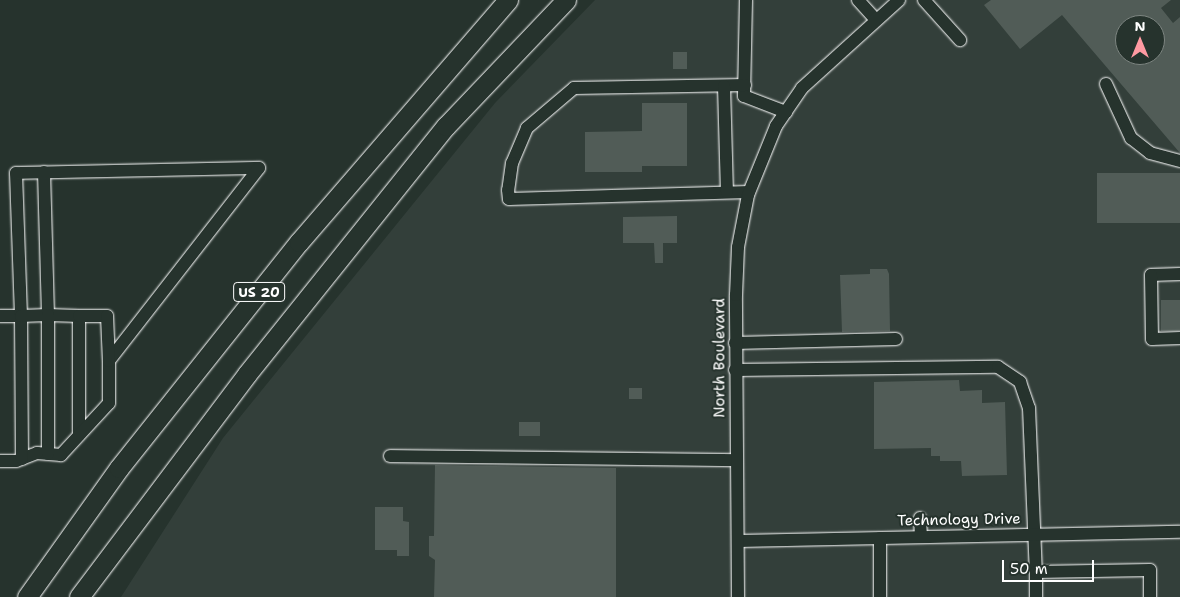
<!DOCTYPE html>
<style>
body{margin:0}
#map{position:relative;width:1180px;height:597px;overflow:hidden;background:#26332d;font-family:"Shantell Sans",sans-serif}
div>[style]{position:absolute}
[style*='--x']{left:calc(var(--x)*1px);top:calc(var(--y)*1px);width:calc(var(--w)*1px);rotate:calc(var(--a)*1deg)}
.built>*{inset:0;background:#333f3a}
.building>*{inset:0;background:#515c57;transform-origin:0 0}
.roads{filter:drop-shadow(0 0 1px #fff) drop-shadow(0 0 1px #fff)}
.minor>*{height:12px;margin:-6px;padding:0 6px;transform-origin:6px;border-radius:6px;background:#26332d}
.highway>*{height:19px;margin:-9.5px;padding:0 9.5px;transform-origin:9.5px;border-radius:9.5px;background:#26332d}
span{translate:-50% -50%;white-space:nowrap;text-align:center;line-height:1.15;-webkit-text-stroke:4px #26332d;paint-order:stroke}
.shield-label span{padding:1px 4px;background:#26332d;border:1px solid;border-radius:4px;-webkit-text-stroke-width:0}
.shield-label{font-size:14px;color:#fff;font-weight:700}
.street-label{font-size:15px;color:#fff}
.north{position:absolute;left:1115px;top:15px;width:50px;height:50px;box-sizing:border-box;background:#26332d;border:1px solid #7d8581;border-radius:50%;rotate:0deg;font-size:14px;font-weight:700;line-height:20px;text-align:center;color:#fff}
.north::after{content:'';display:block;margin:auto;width:18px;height:22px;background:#ff9aa2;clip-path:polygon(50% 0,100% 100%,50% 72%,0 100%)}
.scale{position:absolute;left:1002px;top:560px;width:92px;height:22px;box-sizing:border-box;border:2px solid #fff;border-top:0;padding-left:6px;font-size:15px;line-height:18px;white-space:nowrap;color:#fff;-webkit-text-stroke:4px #26332d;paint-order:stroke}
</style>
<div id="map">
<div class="built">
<div style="clip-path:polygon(evenodd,595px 0,1180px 0,1180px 597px,121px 597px,223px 438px,495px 103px,595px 0,1125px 25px,1155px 25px,1155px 55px,1125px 55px,1125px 25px)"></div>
</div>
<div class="building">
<div style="clip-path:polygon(evenodd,991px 0,1171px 0,1161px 8px,1173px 23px,1180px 17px,1180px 153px,1062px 15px,1020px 49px,984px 5px,991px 0,1125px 25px,1155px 25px,1155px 55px,1125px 55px,1125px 25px)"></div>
<div style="left:673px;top:52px;width:14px;height:17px"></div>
<div style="clip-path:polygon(642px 103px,687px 103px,687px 166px,642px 166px,642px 172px,585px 172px,585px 132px,642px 131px)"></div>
<div style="left:1180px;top:173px;width:50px;height:83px;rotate:90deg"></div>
<div style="clip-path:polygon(677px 216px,677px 243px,663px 243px,663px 263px,655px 263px,654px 243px,623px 243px,623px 217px)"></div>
<div style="clip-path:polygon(870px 269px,887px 269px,889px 274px,890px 331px,842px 332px,840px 275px,870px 274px)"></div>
<div style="left:1161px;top:300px;width:19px;height:31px"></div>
<div style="clip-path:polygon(959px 380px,960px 391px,982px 390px,982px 403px,1005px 402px,1007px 475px,962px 476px,961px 461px,940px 461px,940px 456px,931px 456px,931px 448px,874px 449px,874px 382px)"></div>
<div style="left:629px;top:388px;width:13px;height:11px"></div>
<div style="left:519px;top:422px;width:21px;height:14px"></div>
<div style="clip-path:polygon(435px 465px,616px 468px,616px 597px,434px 597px,435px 560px,429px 556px,429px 536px,434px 536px)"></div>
<div style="clip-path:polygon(375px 507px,403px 507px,403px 521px,409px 522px,409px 556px,397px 556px,397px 550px,375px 550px)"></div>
</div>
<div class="roads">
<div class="minor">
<div style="--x:746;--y:0;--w:96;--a:91.2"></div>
<div style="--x:744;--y:96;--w:45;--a:20.9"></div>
<div style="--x:858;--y:0;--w:27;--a:48"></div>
<div style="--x:924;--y:0;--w:54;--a:48"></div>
<div style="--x:1106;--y:84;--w:60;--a:65.2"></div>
<div style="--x:1131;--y:138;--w:24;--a:38"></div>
<div style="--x:1150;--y:153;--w:31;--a:15"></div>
<div style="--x:745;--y:85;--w:171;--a:179"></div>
<div style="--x:574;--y:88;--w:62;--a:139.6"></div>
<div style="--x:527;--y:128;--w:38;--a:113"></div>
<div style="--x:512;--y:163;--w:27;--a:98"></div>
<div style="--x:508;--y:190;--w:9;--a:84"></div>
<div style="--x:509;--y:199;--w:240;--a:-1.7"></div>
<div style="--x:724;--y:86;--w:106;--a:88.4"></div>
<div style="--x:44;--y:172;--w:143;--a:88.4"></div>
<div style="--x:48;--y:315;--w:31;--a:2"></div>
<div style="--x:79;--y:316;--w:119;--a:90"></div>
<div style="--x:1180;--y:274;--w:29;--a:178"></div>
<div style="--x:1151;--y:275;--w:64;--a:89.1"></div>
<div style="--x:1152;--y:339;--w:28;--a:-2"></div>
<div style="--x:0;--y:316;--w:21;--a:0"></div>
<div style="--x:21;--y:316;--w:143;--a:-92"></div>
<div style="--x:16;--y:173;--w:243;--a:-1.2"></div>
<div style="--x:259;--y:168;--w:244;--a:127.9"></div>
<div style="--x:109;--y:361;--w:42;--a:90"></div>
<div style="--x:109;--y:403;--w:71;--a:132.7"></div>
<div style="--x:61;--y:455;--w:24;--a:-175"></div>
<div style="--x:37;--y:453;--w:22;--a:159"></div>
<div style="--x:16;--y:461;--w:16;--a:180"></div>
<div style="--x:79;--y:316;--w:28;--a:0"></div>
<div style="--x:107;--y:316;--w:45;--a:87.5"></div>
<div style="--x:735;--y:343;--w:161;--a:-1.4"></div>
<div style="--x:735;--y:370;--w:263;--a:-0.7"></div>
<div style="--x:998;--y:367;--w:27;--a:34"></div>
<div style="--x:1020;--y:382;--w:28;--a:71"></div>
<div style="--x:1029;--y:408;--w:164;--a:87.6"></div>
<div style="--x:390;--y:456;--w:347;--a:0.7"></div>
<div style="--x:22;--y:459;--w:143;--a:-90.4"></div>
<div style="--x:21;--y:316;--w:27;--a:-2"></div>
<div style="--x:48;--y:315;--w:139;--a:90"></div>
<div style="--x:920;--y:518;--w:19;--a:87"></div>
<div style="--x:739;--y:541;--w:441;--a:-1.2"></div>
<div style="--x:738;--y:597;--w:302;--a:-90.4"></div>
<div style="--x:736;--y:295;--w:48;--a:-87.6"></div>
<div style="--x:738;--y:247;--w:53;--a:-79.1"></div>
<div style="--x:748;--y:195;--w:74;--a:-67.9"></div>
<div style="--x:776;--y:126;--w:46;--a:-55.6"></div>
<div style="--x:802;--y:88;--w:131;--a:-42.2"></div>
<div style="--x:880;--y:597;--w:59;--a:-90"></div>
<div style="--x:1036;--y:597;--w:25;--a:-90"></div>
<div style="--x:1036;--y:572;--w:114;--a:-1"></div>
<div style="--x:1150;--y:570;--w:27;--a:90"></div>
</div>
<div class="highway">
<div style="--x:27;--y:597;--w:158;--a:-54.5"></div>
<div style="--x:119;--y:468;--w:289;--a:-51.5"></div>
<div style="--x:299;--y:242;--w:320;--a:-49.2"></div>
<div style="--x:79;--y:597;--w:279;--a:-53"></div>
<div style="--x:247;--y:374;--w:318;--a:-51.3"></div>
<div style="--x:446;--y:126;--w:174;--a:-46.4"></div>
</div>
</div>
<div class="shield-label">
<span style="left:259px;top:292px">US 20</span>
</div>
<div class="street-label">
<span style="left:720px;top:358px;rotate:-90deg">North Boulevard</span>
<span style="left:959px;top:520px;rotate:-1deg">Technology Drive</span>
</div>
<div class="north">N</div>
<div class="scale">50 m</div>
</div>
